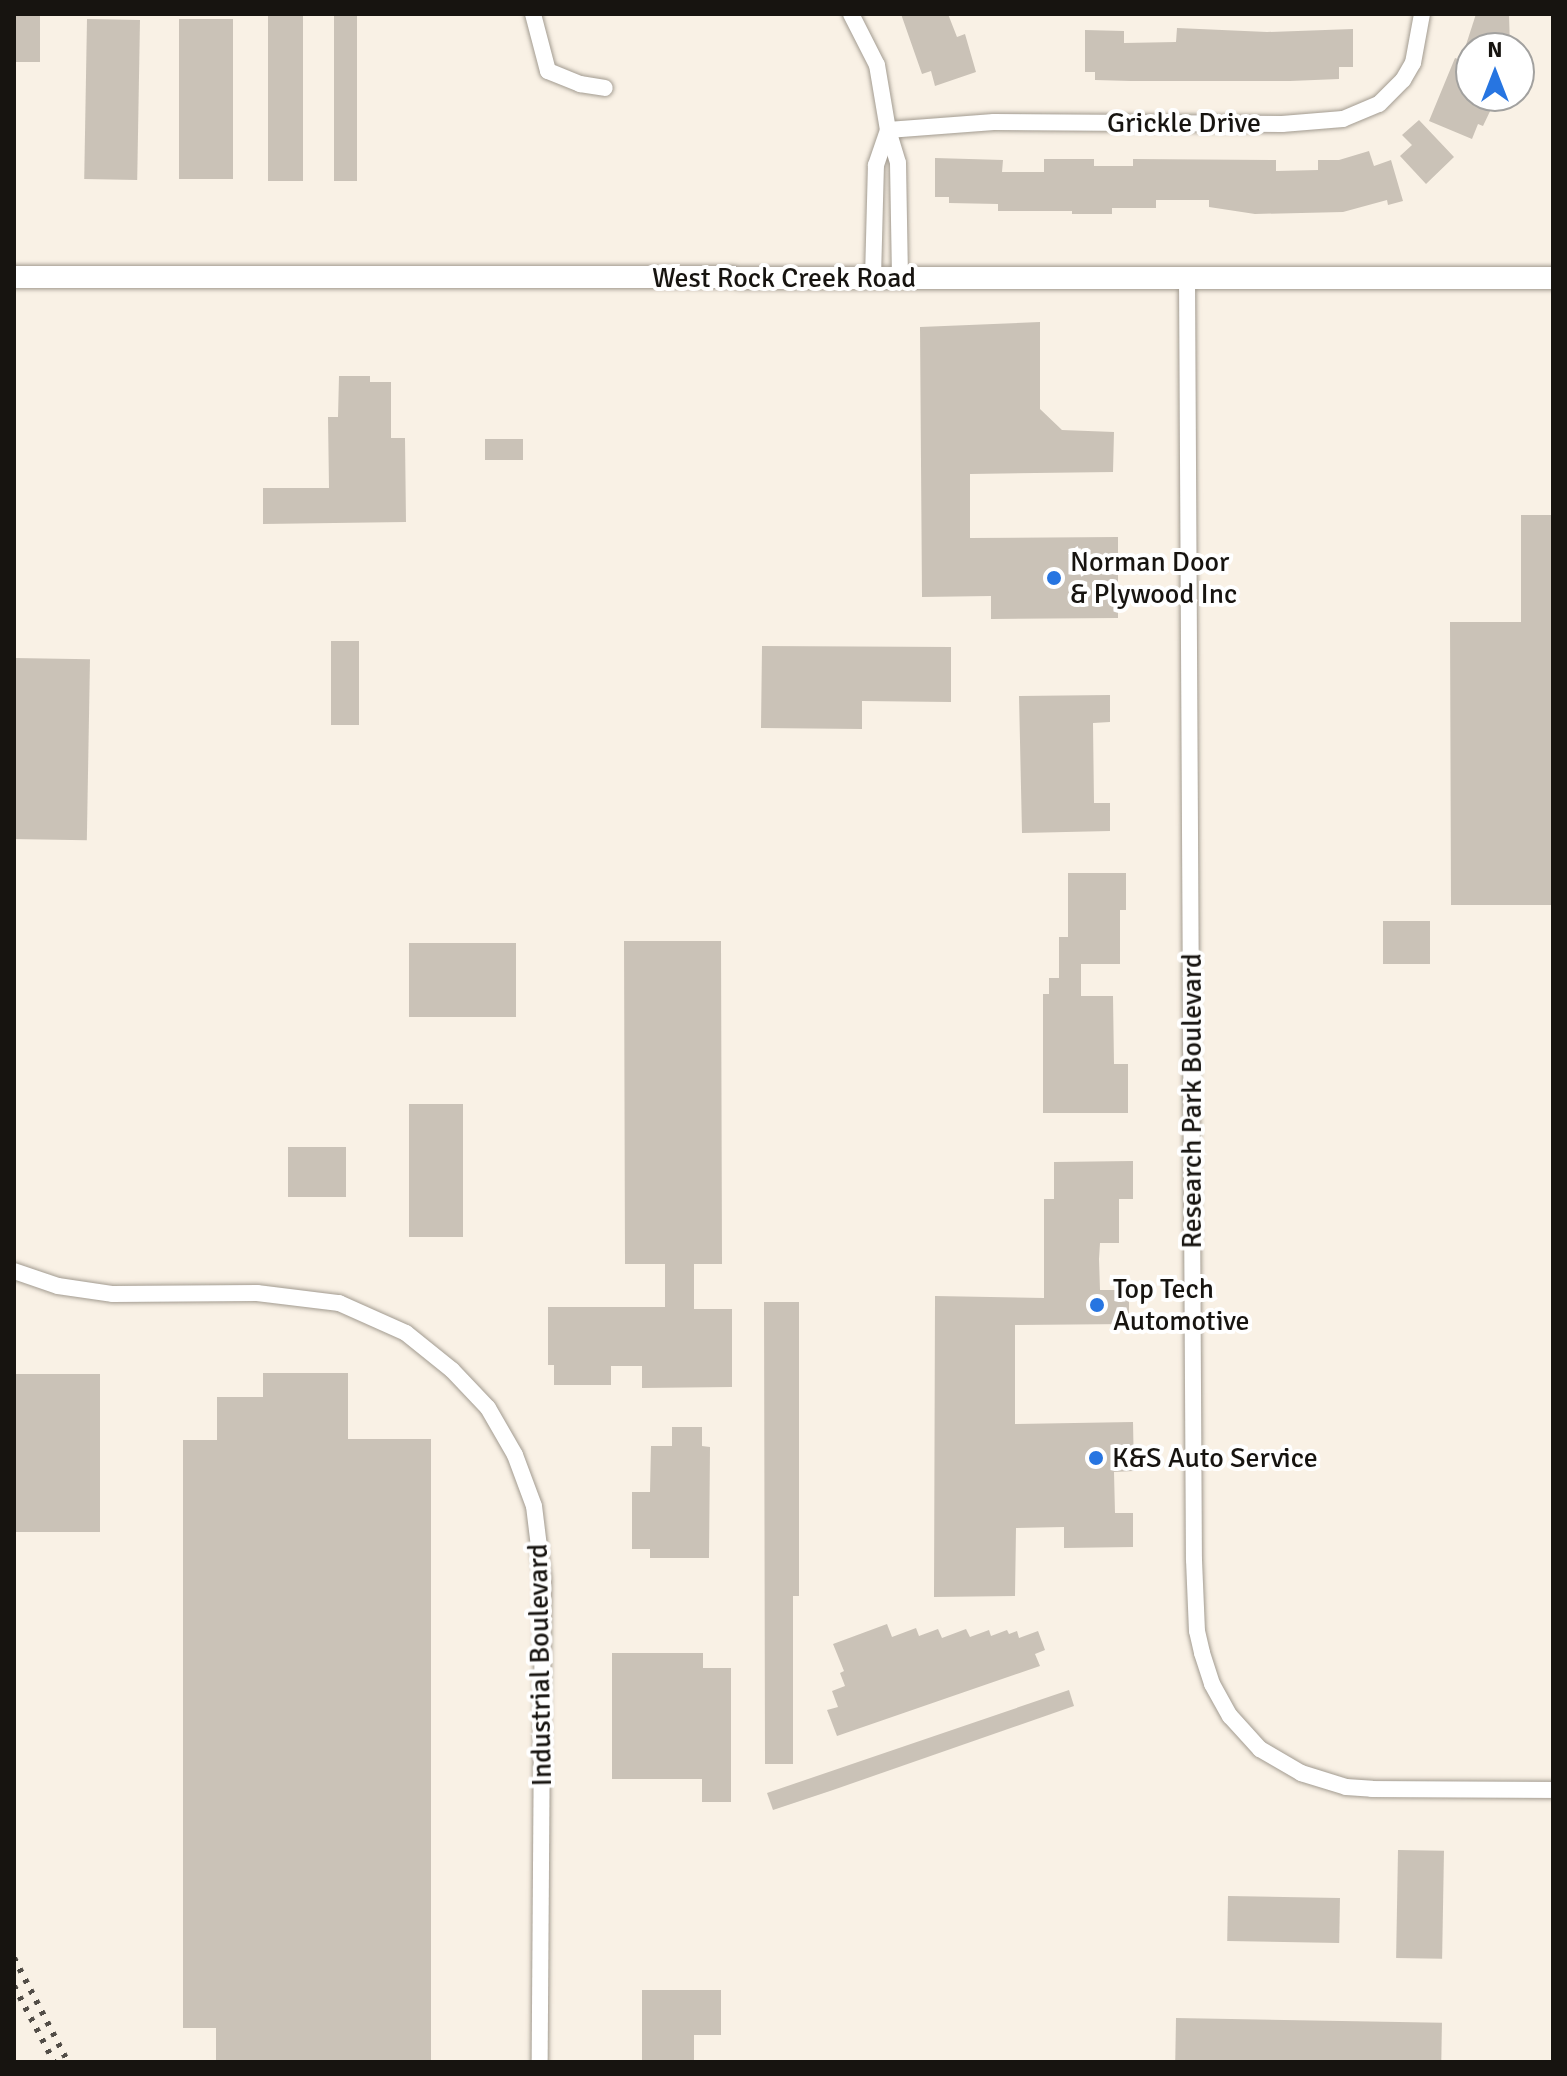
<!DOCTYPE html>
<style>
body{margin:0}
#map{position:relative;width:1567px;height:2076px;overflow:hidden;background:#f9f1e5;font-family:Signika,sans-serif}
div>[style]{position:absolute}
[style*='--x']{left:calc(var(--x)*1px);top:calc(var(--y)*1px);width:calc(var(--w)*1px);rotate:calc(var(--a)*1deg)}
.building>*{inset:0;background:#cac2b7;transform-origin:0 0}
.roads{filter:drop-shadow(0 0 2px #a29b90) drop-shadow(0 0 2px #a29b90)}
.minor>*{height:16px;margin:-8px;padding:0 8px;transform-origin:8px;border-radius:8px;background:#fff}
.secondary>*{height:22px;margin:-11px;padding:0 11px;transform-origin:11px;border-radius:11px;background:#fff}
.rail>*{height:6px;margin-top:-3px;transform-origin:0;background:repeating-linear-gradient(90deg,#524d47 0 4px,transparent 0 12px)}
.dots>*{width:22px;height:22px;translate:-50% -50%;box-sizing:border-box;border:4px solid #fff;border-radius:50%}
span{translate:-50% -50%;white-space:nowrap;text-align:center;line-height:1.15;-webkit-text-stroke:8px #fff;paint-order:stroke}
.street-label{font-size:28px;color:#171410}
.poi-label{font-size:28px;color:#171410}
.left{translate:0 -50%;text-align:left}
.frame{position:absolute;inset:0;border:16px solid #171410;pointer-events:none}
.north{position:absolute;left:1455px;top:32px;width:80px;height:80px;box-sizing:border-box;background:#fff;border:2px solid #a2a19f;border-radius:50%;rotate:0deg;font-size:22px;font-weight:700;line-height:32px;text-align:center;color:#171410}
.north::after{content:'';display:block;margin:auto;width:28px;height:36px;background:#2775e1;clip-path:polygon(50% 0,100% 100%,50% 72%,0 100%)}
</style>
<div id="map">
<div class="building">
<div style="left:14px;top:14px;width:26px;height:48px"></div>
<div style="left:268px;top:14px;width:35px;height:167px"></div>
<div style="left:334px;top:14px;width:23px;height:167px"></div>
<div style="clip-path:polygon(901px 14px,948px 14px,957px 37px,965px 34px,976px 72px,935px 86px,931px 71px,922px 74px)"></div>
<div style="clip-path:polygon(1476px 14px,1509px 14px,1510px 48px,1465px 48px)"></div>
<div style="left:87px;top:19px;width:53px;height:160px;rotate:1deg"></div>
<div style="left:179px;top:19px;width:54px;height:160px"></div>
<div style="clip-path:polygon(1177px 28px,1267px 32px,1353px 29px,1353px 67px,1339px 67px,1339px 79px,1290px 81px,1131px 81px,1095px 80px,1095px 72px,1085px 72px,1085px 30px,1124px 31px,1124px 43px,1176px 42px)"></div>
<div style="clip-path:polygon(1455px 58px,1471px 63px,1471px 96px,1493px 105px,1483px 126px,1478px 124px,1472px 139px,1429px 121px)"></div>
<div style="clip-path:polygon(1419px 120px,1454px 157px,1426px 184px,1400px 156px,1412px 145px,1402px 135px)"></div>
<div style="clip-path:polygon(1369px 151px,1374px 166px,1391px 160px,1403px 201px,1388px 205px,1387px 200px,1343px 212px,1255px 214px,1209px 207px,1209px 200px,1156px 200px,1156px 208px,1112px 208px,1112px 214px,1072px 214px,1072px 211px,998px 211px,998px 204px,949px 203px,949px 197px,935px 197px,935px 158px,1003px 160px,1002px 172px,1044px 172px,1044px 159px,1094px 159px,1094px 166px,1133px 166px,1133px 159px,1276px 160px,1276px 171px,1318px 170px,1318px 160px,1339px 160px)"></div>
<div style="clip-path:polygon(1040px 322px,1040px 409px,1062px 430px,1114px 432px,1113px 472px,970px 474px,970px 538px,1118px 537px,1118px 618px,991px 619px,991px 596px,922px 597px,920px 327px)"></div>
<div style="clip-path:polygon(339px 376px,370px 376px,370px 382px,391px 382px,391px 438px,405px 438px,406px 522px,263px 524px,263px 488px,329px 488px,328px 417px,338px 417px)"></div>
<div style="left:485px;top:439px;width:38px;height:21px"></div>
<div style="clip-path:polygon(1521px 515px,1553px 515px,1553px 905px,1451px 905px,1450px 622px,1521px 622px)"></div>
<div style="left:331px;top:641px;width:28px;height:84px"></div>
<div style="clip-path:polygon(762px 646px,951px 647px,951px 702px,862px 701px,862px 729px,761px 728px)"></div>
<div style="left:14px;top:658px;width:76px;height:181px;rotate:1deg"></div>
<div style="clip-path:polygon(1110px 695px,1110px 722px,1093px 723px,1094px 803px,1110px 803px,1110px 831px,1022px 833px,1019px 696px)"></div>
<div style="clip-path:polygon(1068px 873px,1126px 873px,1126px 910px,1120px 910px,1120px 964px,1081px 964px,1081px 996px,1113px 996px,1114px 1064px,1128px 1064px,1128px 1113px,1043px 1113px,1043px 994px,1049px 994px,1049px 978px,1059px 978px,1059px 937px,1068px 937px)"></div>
<div style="left:1383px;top:921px;width:47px;height:43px"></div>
<div style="clip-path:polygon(624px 941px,721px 941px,722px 1264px,694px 1264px,694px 1309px,732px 1309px,732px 1387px,642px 1388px,642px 1366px,611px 1366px,611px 1385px,554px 1385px,554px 1365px,548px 1365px,548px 1307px,665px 1307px,665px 1264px,625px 1264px)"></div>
<div style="left:409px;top:943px;width:107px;height:74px"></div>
<div style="left:409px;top:1104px;width:54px;height:133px"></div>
<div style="left:288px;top:1147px;width:58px;height:50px"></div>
<div style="clip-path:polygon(1133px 1161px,1133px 1199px,1119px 1199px,1119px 1243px,1100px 1243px,1099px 1259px,1100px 1290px,1129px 1290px,1129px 1324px,1015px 1325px,1015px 1424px,1133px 1422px,1134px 1471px,1114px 1472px,1115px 1513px,1133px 1513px,1133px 1547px,1064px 1548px,1064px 1527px,1016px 1528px,1015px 1596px,934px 1597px,935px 1296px,1044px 1298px,1044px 1199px,1054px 1199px,1054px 1162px)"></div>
<div style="clip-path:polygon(764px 1302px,799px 1302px,799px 1596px,793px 1596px,793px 1764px,765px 1764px)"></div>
<div style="clip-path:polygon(263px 1373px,348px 1373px,348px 1439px,431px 1439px,431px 2062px,216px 2062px,216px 2028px,183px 2028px,183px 1440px,217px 1440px,217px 1397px,263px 1397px)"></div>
<div style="left:14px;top:1374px;width:86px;height:158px"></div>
<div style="clip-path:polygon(672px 1427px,702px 1427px,702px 1446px,710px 1447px,709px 1558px,650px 1558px,650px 1549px,632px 1549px,632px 1492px,650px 1492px,651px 1446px,672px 1446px)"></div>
<div style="clip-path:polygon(887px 1624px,892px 1637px,916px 1628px,919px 1636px,938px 1629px,942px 1638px,966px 1629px,970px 1637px,989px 1630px,991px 1636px,1007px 1630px,1009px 1634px,1017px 1631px,1019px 1638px,1038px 1631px,1045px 1650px,1035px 1654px,1040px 1666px,837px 1736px,827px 1710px,838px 1707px,832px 1691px,845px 1686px,840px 1673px,844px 1671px,833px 1644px)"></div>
<div style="clip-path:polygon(612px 1653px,703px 1653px,703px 1668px,731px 1668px,731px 1802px,702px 1802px,702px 1779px,612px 1779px)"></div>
<div style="clip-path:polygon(1069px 1690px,1074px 1706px,833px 1790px,773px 1810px,767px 1793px)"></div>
<div style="left:1398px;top:1850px;width:46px;height:108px;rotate:1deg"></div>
<div style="left:1228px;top:1896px;width:112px;height:45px;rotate:1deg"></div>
<div style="clip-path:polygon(642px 1990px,721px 1990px,721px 2035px,694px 2035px,694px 2062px,642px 2062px)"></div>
<div style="left:1176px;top:2018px;width:266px;height:44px;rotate:1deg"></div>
</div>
<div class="roads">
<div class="minor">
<div style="--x:533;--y:14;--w:59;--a:75.3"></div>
<div style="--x:548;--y:71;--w:35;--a:22"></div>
<div style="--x:580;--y:84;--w:25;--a:9"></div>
<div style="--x:851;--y:14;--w:57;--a:63"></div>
<div style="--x:877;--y:65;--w:66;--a:80.4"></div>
<div style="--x:888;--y:130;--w:34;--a:73"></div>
<div style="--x:898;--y:163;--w:115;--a:89"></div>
<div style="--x:888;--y:130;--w:106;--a:-4.3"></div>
<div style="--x:994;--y:122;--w:288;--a:0.4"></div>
<div style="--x:1282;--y:124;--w:61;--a:-4.7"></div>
<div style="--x:1343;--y:119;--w:39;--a:-23"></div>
<div style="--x:1379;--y:104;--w:34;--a:-45"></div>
<div style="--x:1403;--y:80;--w:20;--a:-60"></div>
<div style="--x:1413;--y:63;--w:50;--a:-79.6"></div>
<div style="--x:1187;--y:277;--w:1283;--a:89.69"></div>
<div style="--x:1194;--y:1560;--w:71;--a:87.6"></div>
<div style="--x:1197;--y:1631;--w:23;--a:77"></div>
<div style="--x:1202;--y:1653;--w:33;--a:72"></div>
<div style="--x:1212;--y:1684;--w:37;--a:61"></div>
<div style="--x:1230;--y:1716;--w:45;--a:47.7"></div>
<div style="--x:1260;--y:1749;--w:48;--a:30.3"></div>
<div style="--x:1301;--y:1773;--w:47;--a:17.3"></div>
<div style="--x:1346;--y:1787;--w:26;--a:4"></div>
<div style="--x:1372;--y:1789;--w:181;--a:0.3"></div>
<div style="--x:873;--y:278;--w:113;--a:-88.5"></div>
<div style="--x:876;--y:165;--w:37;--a:-71"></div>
<div style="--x:14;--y:1271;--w:46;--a:18.8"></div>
<div style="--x:58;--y:1286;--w:56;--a:8.3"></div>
<div style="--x:113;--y:1294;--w:144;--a:-0.4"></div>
<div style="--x:257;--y:1293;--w:83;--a:7"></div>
<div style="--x:339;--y:1303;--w:73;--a:24.1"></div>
<div style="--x:406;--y:1333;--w:59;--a:38.8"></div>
<div style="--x:452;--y:1370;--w:52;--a:46.5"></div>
<div style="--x:488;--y:1408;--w:54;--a:60.1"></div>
<div style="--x:515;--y:1455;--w:54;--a:69.6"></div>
<div style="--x:534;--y:1506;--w:74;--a:83"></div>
<div style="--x:543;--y:1579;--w:483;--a:90.4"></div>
</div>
<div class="secondary">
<div style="--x:14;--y:277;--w:1539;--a:0.04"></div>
</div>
</div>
<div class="rail">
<div style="--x:14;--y:1958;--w:117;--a:62.6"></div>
<div style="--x:14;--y:1986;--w:86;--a:62.2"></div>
</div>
<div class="dots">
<div style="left:1054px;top:578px;background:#2775e1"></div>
<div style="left:1097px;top:1305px;background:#2775e1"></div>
<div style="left:1096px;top:1458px;background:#2775e1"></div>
</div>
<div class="street-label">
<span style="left:1184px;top:123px">Grickle Drive</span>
<span style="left:784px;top:278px">West Rock Creek Road</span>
<span style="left:1192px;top:1101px;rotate:-90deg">Research Park Boulevard</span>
<span style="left:540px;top:1665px;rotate:-91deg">Industrial Boulevard</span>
</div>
<div class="poi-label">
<span class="left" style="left:1070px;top:578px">Norman Door<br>&amp; Plywood Inc</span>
<span class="left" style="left:1113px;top:1305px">Top Tech<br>Automotive</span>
<span class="left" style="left:1112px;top:1458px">K&amp;S Auto Service</span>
</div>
<div class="frame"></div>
<div class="north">N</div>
</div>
